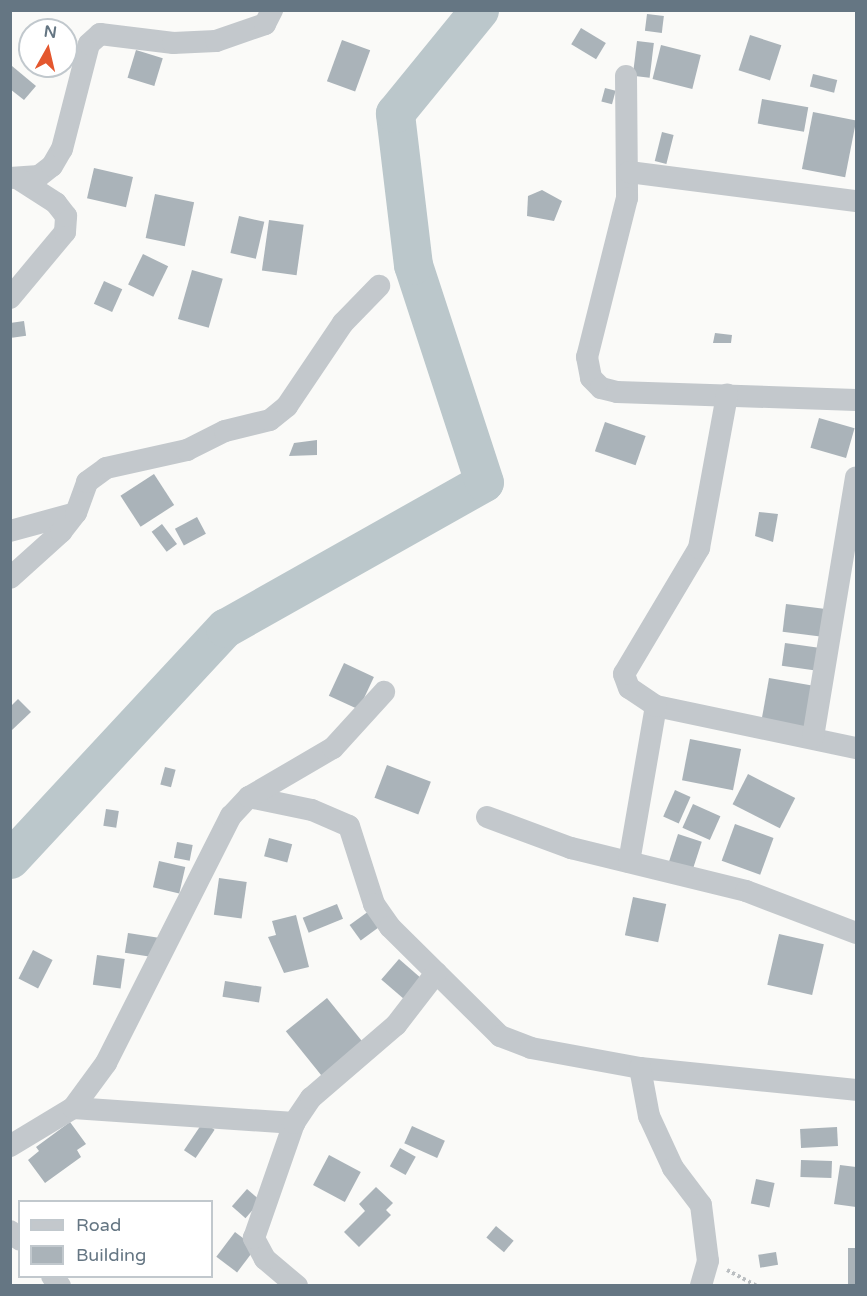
<!DOCTYPE html>
<style>
body{margin:0}
#map{position:relative;width:867px;height:1296px;overflow:hidden;background:#fafaf8;font-family:"Varela Round",sans-serif}
div>[style]{position:absolute}
[style*='--x']{left:calc(var(--x)*1px);top:calc(var(--y)*1px);width:calc(var(--w)*1px);rotate:calc(var(--a)*1deg)}
.river>*{height:39px;margin:-19.5px;padding:0 19.5px;transform-origin:19.5px;border-radius:19.5px;background:#bbc7cb}
.building>*{inset:0;background:#aab3b9;transform-origin:0 0}
.path>*{height:4px;margin-top:-2px;transform-origin:0;background:repeating-linear-gradient(90deg,#bbbfc2 0 3px,transparent 0 6px)}
.minor>*{height:22px;margin:-11px;padding:0 11px;transform-origin:11px;border-radius:11px;background:#c3c8cc}
span{translate:-50% -50%;white-space:nowrap;text-align:center;line-height:1.15;-webkit-text-stroke:6px #fff;paint-order:stroke}
.frame{position:absolute;inset:0;border:12px solid #657683;pointer-events:none}
.legend{position:absolute;left:18px;top:1200px;width:195px;height:78px;box-sizing:border-box;background:#fff;border:2px solid #c1c8cd;margin:0;padding:8px 10px;list-style:none;font-size:18px;color:#657683}
.legend li{display:flex;align-items:center;gap:12px;height:30px}
.legend b{width:30px;border:2px solid #c1c8cd}
.north{position:absolute;left:18px;top:18px;width:60px;height:60px;box-sizing:border-box;background:#fff;border:2px solid #c1c8cd;border-radius:50%;rotate:8deg;font-size:16px;font-weight:700;line-height:24px;text-align:center;color:#657683}
.north::after{content:'';display:block;margin:auto;width:21px;height:27px;background:#e4572e;clip-path:polygon(50% 0,100% 100%,50% 72%,0 100%)}
</style>
<div id="map">
<div class="river">
<div style="--x:10;--y:859;--w:316;--a:-47.1"></div>
<div style="--x:225;--y:628;--w:297;--a:-29.4"></div>
<div style="--x:484;--y:482;--w:228;--a:-108.1"></div>
<div style="--x:413;--y:265;--w:153;--a:-96.8"></div>
<div style="--x:395;--y:113;--w:133;--a:-50.8"></div>
</div>
<div class="building">
<div style="left:647px;top:14px;width:17px;height:17px;rotate:7deg"></div>
<div style="left:581px;top:28px;width:29px;height:19px;rotate:31deg"></div>
<div style="left:750px;top:35px;width:33px;height:37px;rotate:18deg"></div>
<div style="left:342px;top:40px;width:30px;height:44px;rotate:20deg"></div>
<div style="left:637px;top:41px;width:17px;height:35px;rotate:7deg"></div>
<div style="left:661px;top:45px;width:41px;height:35px;rotate:14deg"></div>
<div style="left:136px;top:50px;width:28px;height:29px;rotate:17deg"></div>
<div style="clip-path:polygon(12px 66px,36px 86px,24px 100px,10px 89px)"></div>
<div style="left:813px;top:74px;width:25px;height:13px;rotate:14deg"></div>
<div style="left:605px;top:88px;width:11px;height:14px;rotate:15deg"></div>
<div style="left:762px;top:99px;width:47px;height:25px;rotate:10deg"></div>
<div style="left:813px;top:112px;width:44px;height:58px;rotate:11deg"></div>
<div style="left:662px;top:132px;width:12px;height:30px;rotate:14deg"></div>
<div style="left:94px;top:168px;width:40px;height:31px;rotate:13deg"></div>
<div style="clip-path:polygon(542px 190px,562px 201px,554px 221px,527px 216px,528px 196px)"></div>
<div style="left:155px;top:194px;width:40px;height:45px;rotate:12deg"></div>
<div style="left:239px;top:216px;width:26px;height:38px;rotate:13deg"></div>
<div style="left:269px;top:220px;width:35px;height:51px;rotate:8deg"></div>
<div style="left:143px;top:254px;width:28px;height:34px;rotate:26deg"></div>
<div style="left:192px;top:270px;width:32px;height:51px;rotate:16deg"></div>
<div style="left:104px;top:281px;width:20px;height:25px;rotate:24deg"></div>
<div style="left:24px;top:321px;width:15px;height:14px;rotate:82deg"></div>
<div style="clip-path:polygon(715px 333px,732px 335px,731px 343px,713px 343px)"></div>
<div style="left:819px;top:418px;width:37px;height:31px;rotate:16deg"></div>
<div style="left:605px;top:422px;width:43px;height:31px;rotate:19deg"></div>
<div style="clip-path:polygon(317px 440px,317px 455px,289px 456px,294px 443px)"></div>
<div style="left:154px;top:474px;width:37px;height:40px;rotate:57deg"></div>
<div style="clip-path:polygon(759px 512px,778px 514px,773px 542px,755px 536px)"></div>
<div style="left:197px;top:517px;width:19px;height:25px;rotate:62deg"></div>
<div style="left:162px;top:524px;width:25px;height:13px;rotate:53deg"></div>
<div style="left:786px;top:604px;width:38px;height:28px;rotate:7deg"></div>
<div style="left:785px;top:643px;width:34px;height:23px;rotate:8deg"></div>
<div style="left:344px;top:663px;width:33px;height:36px;rotate:25deg"></div>
<div style="left:769px;top:678px;width:48px;height:43px;rotate:10deg"></div>
<div style="clip-path:polygon(18px 699px,31px 712px,12px 730px,10px 707px)"></div>
<div style="left:690px;top:739px;width:52px;height:42px;rotate:11deg"></div>
<div style="left:387px;top:765px;width:47px;height:35px;rotate:21deg"></div>
<div style="left:165px;top:767px;width:11px;height:18px;rotate:15deg"></div>
<div style="left:748px;top:774px;width:53px;height:34px;rotate:27deg"></div>
<div style="left:675px;top:790px;width:17px;height:29px;rotate:24deg"></div>
<div style="left:693px;top:804px;width:30px;height:26px;rotate:24deg"></div>
<div style="left:106px;top:809px;width:13px;height:17px;rotate:9deg"></div>
<div style="left:735px;top:824px;width:41px;height:39px;rotate:20deg"></div>
<div style="left:678px;top:834px;width:25px;height:30px;rotate:18deg"></div>
<div style="left:269px;top:838px;width:24px;height:19px;rotate:15deg"></div>
<div style="left:177px;top:842px;width:16px;height:16px;rotate:11deg"></div>
<div style="left:159px;top:861px;width:27px;height:27px;rotate:13deg"></div>
<div style="left:219px;top:878px;width:28px;height:37px;rotate:8deg"></div>
<div style="left:633px;top:897px;width:34px;height:39px;rotate:12deg"></div>
<div style="left:337px;top:904px;width:16px;height:37px;rotate:68deg"></div>
<div style="left:369px;top:911px;width:19px;height:24px;rotate:54deg"></div>
<div style="clip-path:polygon(296px 915px,309px 967px,284px 973px,268px 937px,276px 935px,272px 921px)"></div>
<div style="left:128px;top:933px;width:31px;height:20px;rotate:9deg"></div>
<div style="left:779px;top:934px;width:46px;height:52px;rotate:13deg"></div>
<div style="left:33px;top:950px;width:22px;height:32px;rotate:27deg"></div>
<div style="left:97px;top:955px;width:28px;height:30px;rotate:8deg"></div>
<div style="left:399px;top:959px;width:32px;height:27px;rotate:41deg"></div>
<div style="left:225px;top:981px;width:37px;height:16px;rotate:9deg"></div>
<div style="left:327px;top:998px;width:57px;height:53px;rotate:51deg"></div>
<div style="clip-path:polygon(70px 1122px,86px 1144px,77px 1150px,81px 1157px,45px 1183px,28px 1160px,39px 1151px,36px 1147px)"></div>
<div style="left:203px;top:1122px;width:14px;height:34px;rotate:34deg"></div>
<div style="left:412px;top:1126px;width:36px;height:19px;rotate:24deg"></div>
<div style="left:837px;top:1127px;width:19px;height:37px;rotate:87deg"></div>
<div style="left:400px;top:1148px;width:18px;height:21px;rotate:29deg"></div>
<div style="left:329px;top:1155px;width:36px;height:34px;rotate:28deg"></div>
<div style="left:801px;top:1160px;width:31px;height:17px;rotate:2deg"></div>
<div style="clip-path:polygon(840px 1165px,856px 1167px,856px 1207px,834px 1204px)"></div>
<div style="left:756px;top:1179px;width:19px;height:25px;rotate:12deg"></div>
<div style="clip-path:polygon(376px 1187px,393px 1203px,386px 1210px,391px 1215px,359px 1247px,344px 1232px,365px 1211px,359px 1204px)"></div>
<div style="left:247px;top:1189px;width:18px;height:23px;rotate:41deg"></div>
<div style="left:496px;top:1226px;width:23px;height:15px;rotate:40deg"></div>
<div style="left:235px;top:1232px;width:26px;height:31px;rotate:37deg"></div>
<div style="left:848px;top:1248px;width:8px;height:38px"></div>
<div style="left:776px;top:1252px;width:13px;height:18px;rotate:81deg"></div>
</div>
<div class="path">
<div style="--x:727;--y:1270;--w:34;--a:28"></div>
</div>
<div class="minor">
<div style="--x:626;--y:76;--w:122;--a:89.5"></div>
<div style="--x:627;--y:198;--w:164;--a:104.1"></div>
<div style="--x:587;--y:357;--w:21;--a:79"></div>
<div style="--x:591;--y:378;--w:14;--a:45"></div>
<div style="--x:601;--y:388;--w:16;--a:14"></div>
<div style="--x:617;--y:392;--w:239;--a:1.9"></div>
<div style="--x:629;--y:172;--w:229;--a:7.3"></div>
<div style="--x:10;--y:178;--w:29;--a:-4"></div>
<div style="--x:39;--y:176;--w:16;--a:-38"></div>
<div style="--x:52;--y:166;--w:20;--a:-60"></div>
<div style="--x:62;--y:149;--w:108;--a:-75.6"></div>
<div style="--x:89;--y:44;--w:15;--a:-42"></div>
<div style="--x:100;--y:34;--w:74;--a:7"></div>
<div style="--x:173;--y:43;--w:43;--a:-2.7"></div>
<div style="--x:216;--y:41;--w:52;--a:-19.1"></div>
<div style="--x:265;--y:24;--w:16;--a:-63"></div>
<div style="--x:10;--y:298;--w:86;--a:-50.2"></div>
<div style="--x:65;--y:232;--w:16;--a:-86"></div>
<div style="--x:66;--y:216;--w:16;--a:-128"></div>
<div style="--x:56;--y:203;--w:43;--a:-147.4"></div>
<div style="--x:10;--y:531;--w:68;--a:-15.3"></div>
<div style="--x:10;--y:578;--w:69;--a:-42"></div>
<div style="--x:61;--y:532;--w:24;--a:-52"></div>
<div style="--x:76;--y:513;--w:33;--a:-70"></div>
<div style="--x:87;--y:482;--w:24;--a:-36"></div>
<div style="--x:106;--y:468;--w:83;--a:-12.5"></div>
<div style="--x:187;--y:450;--w:42;--a:-26.6"></div>
<div style="--x:225;--y:431;--w:46;--a:-13.7"></div>
<div style="--x:270;--y:420;--w:22;--a:-39"></div>
<div style="--x:287;--y:406;--w:100;--a:-56"></div>
<div style="--x:343;--y:323;--w:52;--a:-45.8"></div>
<div style="--x:656;--y:706;--w:204;--a:11.9"></div>
<div style="--x:813;--y:737;--w:263;--a:-80.6"></div>
<div style="--x:249;--y:797;--w:64;--a:11.7"></div>
<div style="--x:312;--y:810;--w:40;--a:23.4"></div>
<div style="--x:349;--y:826;--w:82;--a:72.2"></div>
<div style="--x:374;--y:904;--w:28;--a:55"></div>
<div style="--x:390;--y:927;--w:155;--a:44.7"></div>
<div style="--x:500;--y:1036;--w:33;--a:21"></div>
<div style="--x:531;--y:1048;--w:111;--a:10.4"></div>
<div style="--x:640;--y:1068;--w:217;--a:5.8"></div>
<div style="--x:487;--y:817;--w:90;--a:20.3"></div>
<div style="--x:571;--y:848;--w:180;--a:13.8"></div>
<div style="--x:746;--y:891;--w:118;--a:20.9"></div>
<div style="--x:629;--y:862;--w:158;--a:-80.2"></div>
<div style="--x:656;--y:706;--w:32;--a:-146"></div>
<div style="--x:629;--y:688;--w:15;--a:-110"></div>
<div style="--x:624;--y:674;--w:147;--a:-59.2"></div>
<div style="--x:699;--y:548;--w:156;--a:-79.6"></div>
<div style="--x:640;--y:1068;--w:49;--a:79.4"></div>
<div style="--x:649;--y:1116;--w:57;--a:65.2"></div>
<div style="--x:673;--y:1168;--w:46;--a:52.9"></div>
<div style="--x:701;--y:1205;--w:56;--a:82.9"></div>
<div style="--x:708;--y:1261;--w:26;--a:106"></div>
<div style="--x:73;--y:1108;--w:222;--a:3.9"></div>
<div style="--x:10;--y:1146;--w:74;--a:-31.1"></div>
<div style="--x:73;--y:1108;--w:56;--a:-53.7"></div>
<div style="--x:106;--y:1063;--w:277;--a:-63.2"></div>
<div style="--x:231;--y:816;--w:26;--a:-47"></div>
<div style="--x:249;--y:797;--w:97;--a:-30.3"></div>
<div style="--x:333;--y:748;--w:76;--a:-47.7"></div>
<div style="--x:10;--y:1231;--w:13;--a:42"></div>
<div style="--x:52;--y:1276;--w:13;--a:51"></div>
<div style="--x:297;--y:1286;--w:42;--a:-139.8"></div>
<div style="--x:265;--y:1259;--w:24;--a:-118"></div>
<div style="--x:254;--y:1238;--w:122;--a:-70.8"></div>
<div style="--x:294;--y:1123;--w:30;--a:-56"></div>
<div style="--x:311;--y:1098;--w:112;--a:-40.7"></div>
<div style="--x:396;--y:1025;--w:66;--a:-52.4"></div>
</div>
<div class="frame"></div>
<ul class="legend">
<li><b style="height:8px;background:#c3c8cc"></b>Road</li>
<li><b style="height:16px;background:#aab3b9"></b>Building</li>
</ul>
<div class="north">N</div>
</div>
